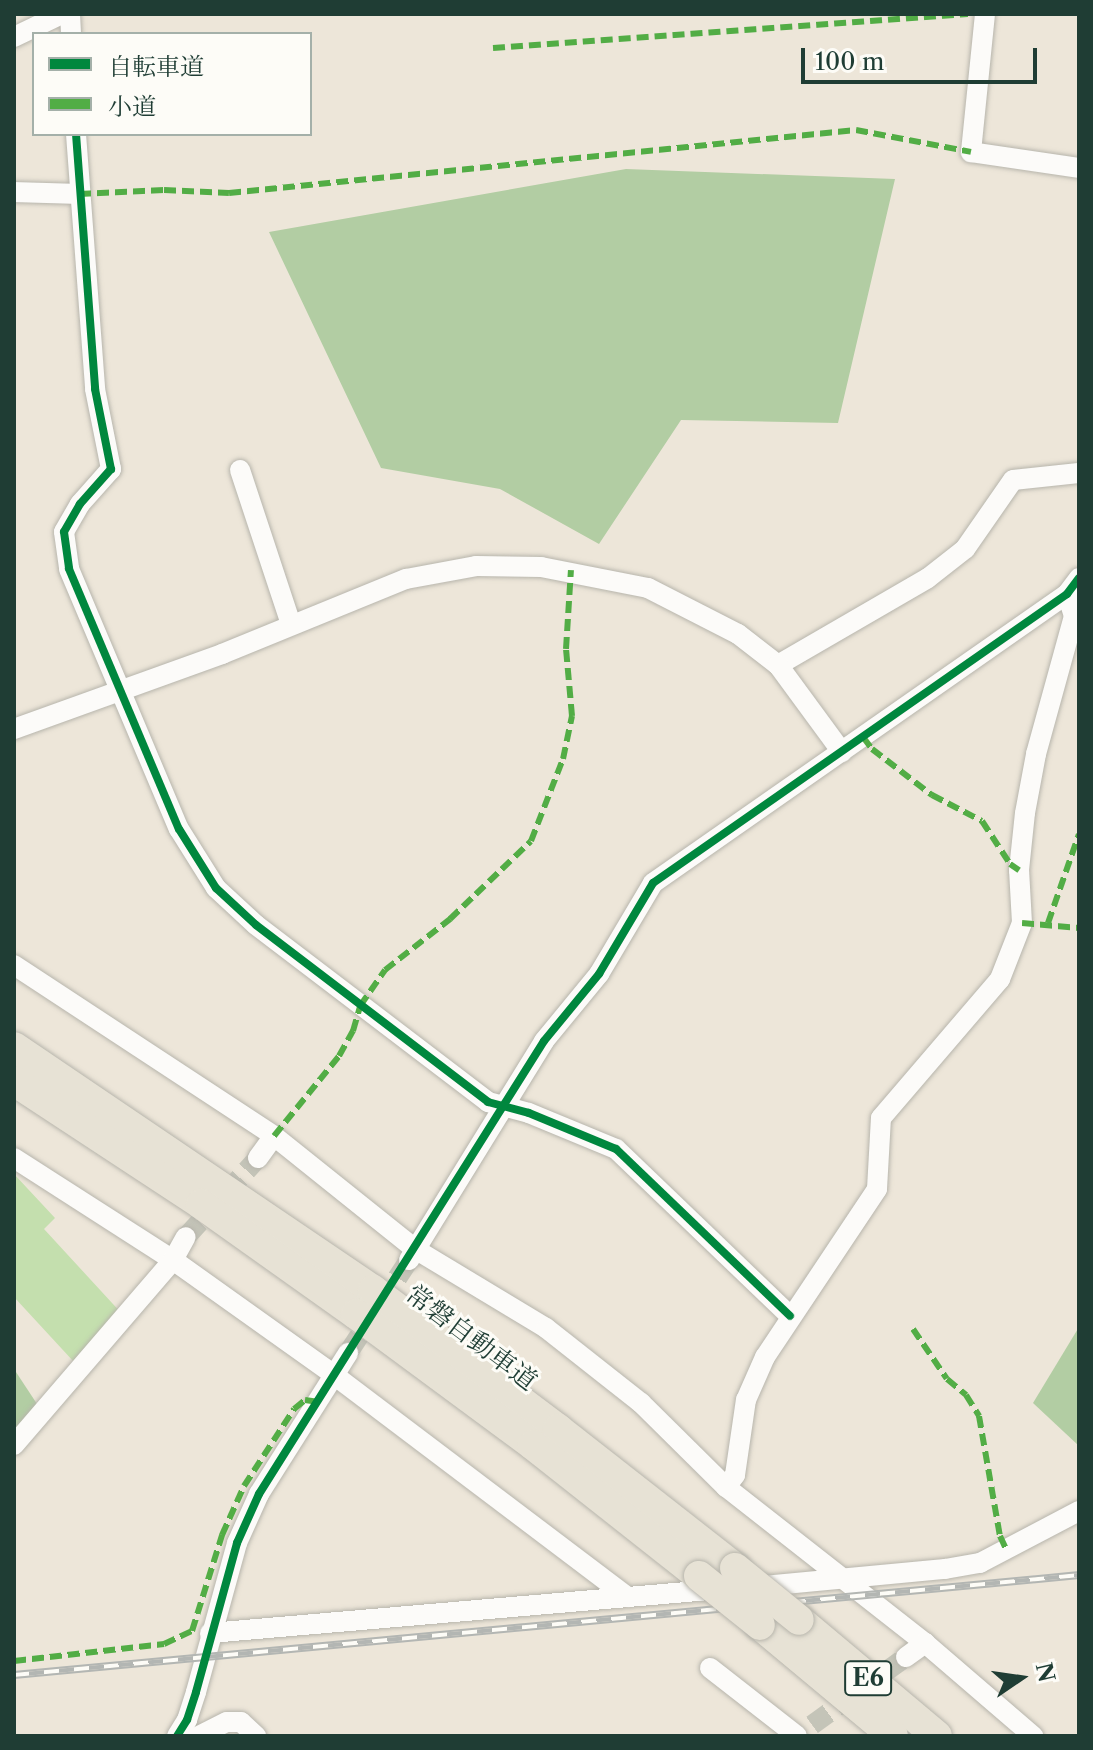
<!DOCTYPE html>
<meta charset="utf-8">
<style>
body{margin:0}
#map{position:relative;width:1093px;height:1750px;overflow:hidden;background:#ede6d9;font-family:"Libre Caslon Text","Noto Serif JP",serif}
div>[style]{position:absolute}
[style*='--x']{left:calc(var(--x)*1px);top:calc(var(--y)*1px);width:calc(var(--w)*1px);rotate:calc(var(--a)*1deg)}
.green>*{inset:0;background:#c4dfae}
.forest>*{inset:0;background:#b2cda3}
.minor-tunnel>*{height:20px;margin-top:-10px;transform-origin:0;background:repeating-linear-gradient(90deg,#c4c4b8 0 20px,transparent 0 30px)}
.roads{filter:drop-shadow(0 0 2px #b7b5ac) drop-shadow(0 0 2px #b7b5ac)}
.minor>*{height:20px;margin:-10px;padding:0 10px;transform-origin:10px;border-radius:10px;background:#fcfbf9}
.highway>*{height:30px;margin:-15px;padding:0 15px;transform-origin:15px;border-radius:15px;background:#e7e2d5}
.rail>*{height:8px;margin-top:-4px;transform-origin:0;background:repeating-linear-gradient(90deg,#fdfcf7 0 15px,#b3b6b3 0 30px);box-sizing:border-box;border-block:2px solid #b3b6b3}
.bridges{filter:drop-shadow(0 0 2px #b7b5ac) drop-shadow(0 0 2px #b7b5ac)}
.highway-bridge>*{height:30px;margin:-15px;padding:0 15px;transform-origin:15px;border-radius:15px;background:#e7e2d5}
.quiet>*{height:6px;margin-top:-3px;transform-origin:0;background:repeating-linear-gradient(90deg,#52ad45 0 12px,transparent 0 18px)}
.cycleway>*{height:8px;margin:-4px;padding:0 4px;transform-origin:4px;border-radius:4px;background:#00873e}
span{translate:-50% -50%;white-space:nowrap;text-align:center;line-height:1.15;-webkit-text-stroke:6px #fdfcf7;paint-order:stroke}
.shield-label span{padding:2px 6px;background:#fdfcf7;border:2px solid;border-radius:6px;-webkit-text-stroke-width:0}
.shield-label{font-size:24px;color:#1f3d34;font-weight:700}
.street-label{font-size:26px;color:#1f3d34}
.frame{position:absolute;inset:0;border:16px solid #1f3d34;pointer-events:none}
.legend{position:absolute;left:32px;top:32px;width:280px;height:104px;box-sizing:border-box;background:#fdfcf7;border:2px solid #a4b0a9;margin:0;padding:10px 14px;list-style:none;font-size:24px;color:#1f3d34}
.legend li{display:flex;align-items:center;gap:16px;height:40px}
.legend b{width:40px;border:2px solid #a4b0a9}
.north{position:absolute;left:981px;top:1638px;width:80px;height:80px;-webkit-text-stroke:6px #fdfcf7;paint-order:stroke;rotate:77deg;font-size:22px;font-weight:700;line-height:32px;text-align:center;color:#1f3d34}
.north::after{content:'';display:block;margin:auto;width:28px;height:36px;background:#1f3d34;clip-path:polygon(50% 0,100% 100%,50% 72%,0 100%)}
.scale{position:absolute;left:801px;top:48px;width:236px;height:36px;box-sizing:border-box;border:4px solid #1f3d34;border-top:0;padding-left:10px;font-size:24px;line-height:28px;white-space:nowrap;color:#1f3d34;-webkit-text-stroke:6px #fdfcf7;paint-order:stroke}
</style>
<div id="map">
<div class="green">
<div style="clip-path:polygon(14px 1174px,55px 1218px,44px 1229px,124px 1316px,74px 1362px,14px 1297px)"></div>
</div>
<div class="forest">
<div style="clip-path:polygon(626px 169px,895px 179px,838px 423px,681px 420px,599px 544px,500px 489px,381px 468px,269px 232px)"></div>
<div style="clip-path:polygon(1079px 1327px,1079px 1446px,1033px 1403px)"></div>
<div style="clip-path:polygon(14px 1369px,39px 1407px,14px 1432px)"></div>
</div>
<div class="minor-tunnel">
<div style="--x:186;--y:1237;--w:107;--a:-47.7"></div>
<div style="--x:348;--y:1353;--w:111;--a:-56.7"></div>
<div style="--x:812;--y:1725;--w:116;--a:-35.9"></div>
</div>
<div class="roads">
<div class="minor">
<div style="--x:70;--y:14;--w:20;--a:87"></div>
<div style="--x:985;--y:14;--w:139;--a:95.8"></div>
<div style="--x:971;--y:152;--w:109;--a:8.4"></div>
<div style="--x:14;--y:37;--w:53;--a:-25.6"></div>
<div style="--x:76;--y:134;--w:256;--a:85.7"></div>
<div style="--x:95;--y:389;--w:82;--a:78.7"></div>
<div style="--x:111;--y:469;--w:47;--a:131.5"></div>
<div style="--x:80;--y:504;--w:32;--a:120"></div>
<div style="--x:64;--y:532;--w:37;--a:82"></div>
<div style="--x:69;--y:569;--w:282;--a:67.1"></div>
<div style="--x:179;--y:829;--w:70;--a:57.9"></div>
<div style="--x:216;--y:888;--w:54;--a:42.8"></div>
<div style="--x:256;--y:925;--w:292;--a:37.3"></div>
<div style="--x:488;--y:1102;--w:42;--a:15"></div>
<div style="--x:529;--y:1113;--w:94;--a:22.5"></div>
<div style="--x:616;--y:1149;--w:241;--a:43.8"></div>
<div style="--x:14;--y:192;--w:65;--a:1.8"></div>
<div style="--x:240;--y:470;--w:162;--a:71.7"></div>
<div style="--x:778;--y:665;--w:173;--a:-30.1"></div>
<div style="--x:928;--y:578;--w:47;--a:-38.1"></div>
<div style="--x:965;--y:549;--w:84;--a:-55.2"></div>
<div style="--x:1013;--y:480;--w:66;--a:-6.1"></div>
<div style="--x:14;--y:729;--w:221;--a:-19.8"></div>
<div style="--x:222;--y:654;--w:199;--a:-22.2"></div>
<div style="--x:406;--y:579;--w:71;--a:-10.5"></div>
<div style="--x:476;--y:566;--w:65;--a:0.9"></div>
<div style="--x:541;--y:567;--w:109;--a:11.1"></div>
<div style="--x:648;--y:588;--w:101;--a:27.1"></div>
<div style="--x:738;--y:634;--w:51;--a:37.8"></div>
<div style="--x:778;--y:665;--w:108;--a:53.7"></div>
<div style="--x:14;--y:965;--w:311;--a:33.3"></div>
<div style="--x:274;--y:1136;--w:181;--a:38.7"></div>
<div style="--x:415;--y:1249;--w:153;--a:31.1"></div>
<div style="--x:546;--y:1328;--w:121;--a:38.3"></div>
<div style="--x:641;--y:1403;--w:120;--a:44.7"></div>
<div style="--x:726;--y:1487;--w:253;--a:38.1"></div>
<div style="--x:925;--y:1643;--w:143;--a:40.7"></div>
<div style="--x:14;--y:1158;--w:189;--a:32.7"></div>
<div style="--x:173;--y:1260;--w:198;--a:35.5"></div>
<div style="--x:334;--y:1375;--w:368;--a:37.1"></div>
<div style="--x:258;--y:1158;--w:27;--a:-54"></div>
<div style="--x:409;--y:1260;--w:257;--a:-58.3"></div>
<div style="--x:544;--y:1041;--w:87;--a:-50.6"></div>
<div style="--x:599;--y:974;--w:106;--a:-59.3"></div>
<div style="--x:653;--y:883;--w:505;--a:-34.92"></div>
<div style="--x:1067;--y:594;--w:20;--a:-53"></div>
<div style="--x:14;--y:1445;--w:244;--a:-49.3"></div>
<div style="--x:173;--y:1260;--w:26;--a:-61"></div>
<div style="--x:726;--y:1487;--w:15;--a:-53"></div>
<div style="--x:735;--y:1475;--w:76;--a:-81.7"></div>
<div style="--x:746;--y:1400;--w:47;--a:-66.2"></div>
<div style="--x:765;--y:1357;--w:202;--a:-56.3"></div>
<div style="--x:877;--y:1189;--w:71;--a:-86.8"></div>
<div style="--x:881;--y:1118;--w:183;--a:-49.4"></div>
<div style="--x:1000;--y:979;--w:60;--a:-68.6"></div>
<div style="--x:1022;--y:923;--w:53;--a:-93.2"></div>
<div style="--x:1019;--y:870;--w:57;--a:-84"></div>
<div style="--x:1025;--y:813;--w:60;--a:-79.4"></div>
<div style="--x:1036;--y:754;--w:143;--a:-74.6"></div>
<div style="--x:1074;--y:616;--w:23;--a:-108"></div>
<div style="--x:753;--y:1587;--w:193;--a:-5.4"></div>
<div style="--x:945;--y:1569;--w:36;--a:-10"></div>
<div style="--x:980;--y:1563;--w:112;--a:-27.7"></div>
<div style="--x:210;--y:1633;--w:513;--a:-4.92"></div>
<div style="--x:906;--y:1657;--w:24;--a:-36"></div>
<div style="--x:710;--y:1668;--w:110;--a:38"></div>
<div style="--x:177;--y:1736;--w:19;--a:-58"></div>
<div style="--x:187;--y:1720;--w:29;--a:-72"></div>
<div style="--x:196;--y:1692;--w:155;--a:-74.6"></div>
<div style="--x:237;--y:1543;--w:54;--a:-65.8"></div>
<div style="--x:259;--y:1494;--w:167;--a:-57.7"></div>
<div style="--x:199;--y:1736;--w:31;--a:-27"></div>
<div style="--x:227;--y:1722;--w:14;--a:0"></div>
<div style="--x:241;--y:1722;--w:21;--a:43"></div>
</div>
<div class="highway">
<div style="--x:14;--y:1047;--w:434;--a:34.1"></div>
<div style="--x:373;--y:1290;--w:231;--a:36.9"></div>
<div style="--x:558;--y:1429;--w:225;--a:38.1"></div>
<div style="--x:14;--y:1081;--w:224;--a:33.3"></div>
<div style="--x:201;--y:1204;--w:190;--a:35.4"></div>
<div style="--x:356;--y:1314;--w:220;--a:36.5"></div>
<div style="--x:533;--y:1445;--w:211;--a:38.3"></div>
<div style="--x:799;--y:1620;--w:180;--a:40"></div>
<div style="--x:760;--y:1625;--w:173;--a:39.8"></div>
</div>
</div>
<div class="rail">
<div style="--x:14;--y:1675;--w:1070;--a:-5.36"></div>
</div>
<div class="bridges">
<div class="highway-bridge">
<div style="--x:735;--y:1568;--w:82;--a:39.1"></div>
<div style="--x:699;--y:1576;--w:78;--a:38.8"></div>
</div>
</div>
<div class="quiet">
<div style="--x:493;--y:48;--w:476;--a:-4.1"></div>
<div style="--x:79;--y:194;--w:85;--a:-2.7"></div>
<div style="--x:164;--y:190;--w:65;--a:2.6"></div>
<div style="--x:229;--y:193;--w:630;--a:-5.74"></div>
<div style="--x:856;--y:130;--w:117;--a:10.8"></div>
<div style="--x:863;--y:737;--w:15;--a:53"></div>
<div style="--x:872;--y:749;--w:76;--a:37.5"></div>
<div style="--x:932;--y:795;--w:56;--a:27.5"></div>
<div style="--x:982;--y:821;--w:51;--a:56.9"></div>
<div style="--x:1010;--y:864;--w:11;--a:34"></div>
<div style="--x:1022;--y:923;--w:57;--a:5"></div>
<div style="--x:1048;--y:923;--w:94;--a:-70.8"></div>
<div style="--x:274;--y:1136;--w:103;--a:-50.9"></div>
<div style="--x:339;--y:1056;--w:29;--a:-61"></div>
<div style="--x:353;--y:1031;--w:26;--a:-74"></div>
<div style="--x:360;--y:1006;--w:44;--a:-55.2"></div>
<div style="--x:385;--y:970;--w:83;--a:-38.1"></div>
<div style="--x:450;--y:919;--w:112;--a:-43.9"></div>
<div style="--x:531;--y:841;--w:88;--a:-68.7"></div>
<div style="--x:563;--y:759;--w:44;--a:-78.2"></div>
<div style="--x:572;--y:716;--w:67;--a:-95.1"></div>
<div style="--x:566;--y:649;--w:79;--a:-86.4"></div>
<div style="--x:913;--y:1329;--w:60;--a:55.8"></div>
<div style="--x:947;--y:1379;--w:25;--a:40"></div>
<div style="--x:966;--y:1395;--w:25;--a:58"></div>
<div style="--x:979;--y:1416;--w:122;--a:80.1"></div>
<div style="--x:1000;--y:1536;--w:17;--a:65"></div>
<div style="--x:14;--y:1661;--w:151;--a:-6.5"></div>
<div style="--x:164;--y:1644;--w:31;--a:-25"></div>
<div style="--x:192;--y:1631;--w:101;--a:-72.6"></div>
<div style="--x:222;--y:1535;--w:54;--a:-65.8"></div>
<div style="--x:244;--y:1486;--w:92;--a:-57"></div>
<div style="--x:294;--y:1409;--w:14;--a:-39"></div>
<div style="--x:305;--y:1400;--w:14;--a:8"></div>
</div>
<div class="cycleway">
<div style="--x:76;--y:134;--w:256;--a:85.7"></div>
<div style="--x:95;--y:389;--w:82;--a:78.7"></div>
<div style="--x:111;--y:469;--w:47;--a:131.5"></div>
<div style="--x:80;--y:504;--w:32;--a:120"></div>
<div style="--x:64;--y:532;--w:37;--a:82"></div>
<div style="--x:69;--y:569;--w:282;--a:67.1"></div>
<div style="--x:179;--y:829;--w:70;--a:57.9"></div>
<div style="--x:216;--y:888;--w:54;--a:42.8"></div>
<div style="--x:256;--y:925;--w:292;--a:37.3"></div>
<div style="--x:488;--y:1102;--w:42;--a:15"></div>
<div style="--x:529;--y:1113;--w:94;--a:22.5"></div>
<div style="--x:616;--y:1149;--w:241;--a:43.8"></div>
<div style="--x:177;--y:1736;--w:19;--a:-58"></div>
<div style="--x:187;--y:1720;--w:29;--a:-72"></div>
<div style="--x:196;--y:1692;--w:155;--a:-74.6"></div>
<div style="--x:237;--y:1543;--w:54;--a:-65.8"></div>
<div style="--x:259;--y:1494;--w:535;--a:-57.82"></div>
<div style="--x:544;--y:1041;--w:87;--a:-50.6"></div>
<div style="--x:599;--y:974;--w:106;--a:-59.3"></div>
<div style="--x:653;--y:883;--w:505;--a:-34.92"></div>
<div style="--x:1067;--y:594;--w:20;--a:-53"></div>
</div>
<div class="shield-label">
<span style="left:868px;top:1678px">E6</span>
</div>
<div class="street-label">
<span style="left:471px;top:1338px;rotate:37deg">常磐自動車道</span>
</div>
<div class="frame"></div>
<ul class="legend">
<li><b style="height:10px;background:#00873e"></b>自転車道</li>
<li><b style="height:10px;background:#52ad45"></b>小道</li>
</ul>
<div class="north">N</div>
<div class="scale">100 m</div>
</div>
